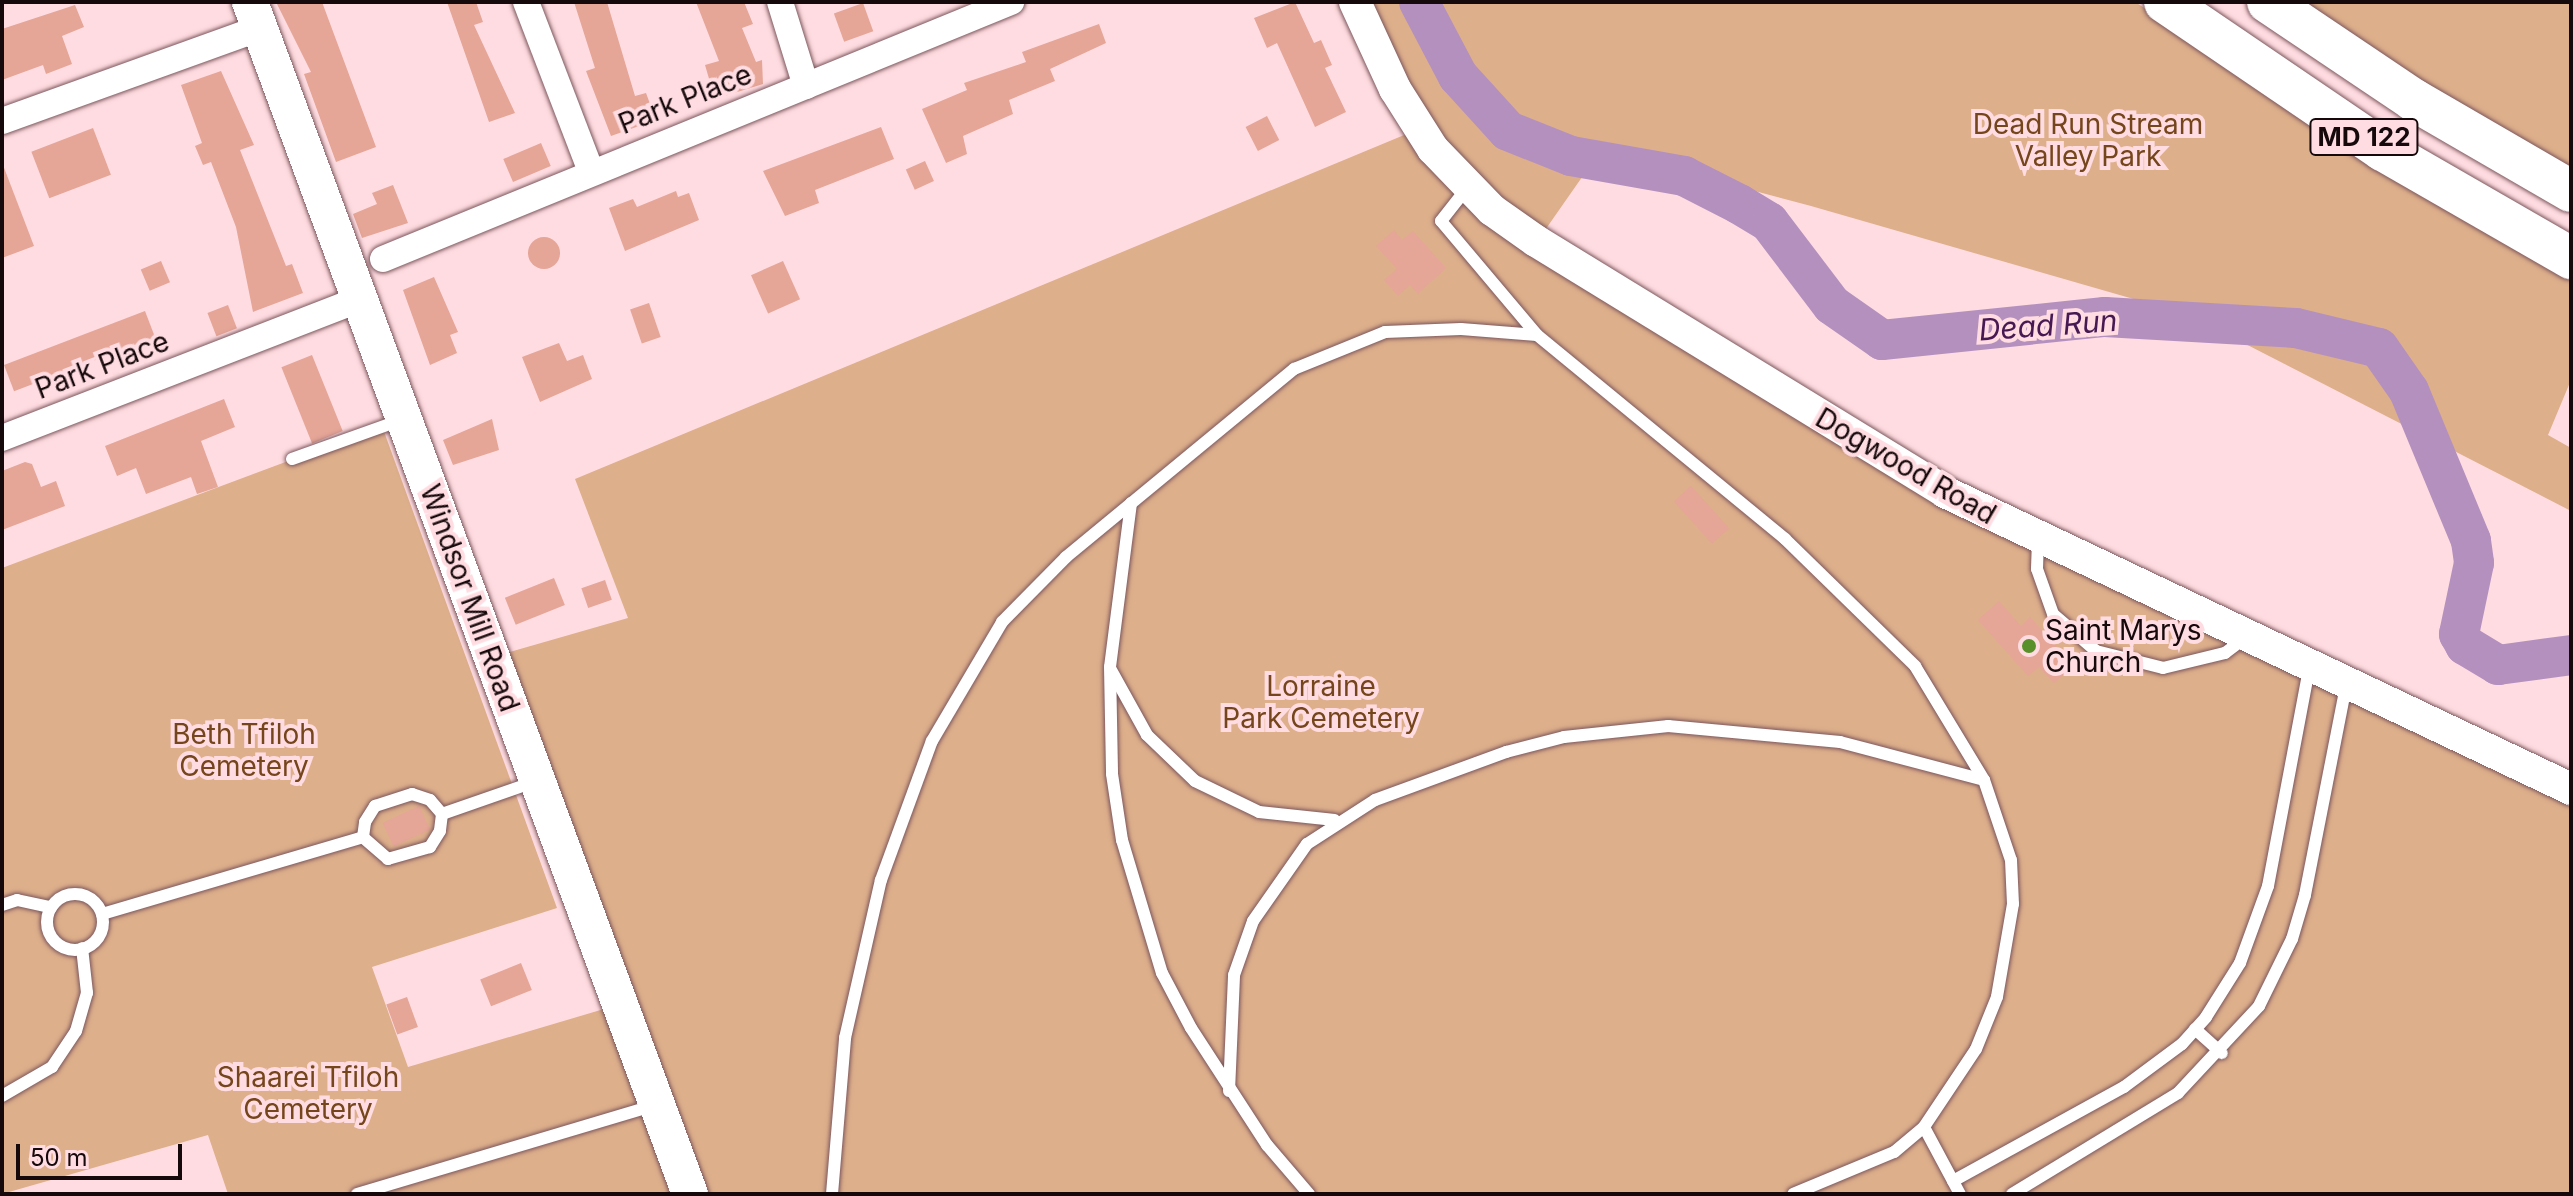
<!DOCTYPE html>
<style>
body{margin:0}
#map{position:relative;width:2573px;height:1196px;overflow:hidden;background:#ffdce1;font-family:Inter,sans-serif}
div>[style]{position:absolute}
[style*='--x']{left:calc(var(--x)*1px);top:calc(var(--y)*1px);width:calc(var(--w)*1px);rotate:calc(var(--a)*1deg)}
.green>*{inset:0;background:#deaf8b}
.river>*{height:40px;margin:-20px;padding:0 20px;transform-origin:20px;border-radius:20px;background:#b490bf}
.building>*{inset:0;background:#e5a597;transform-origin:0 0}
.round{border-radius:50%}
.roads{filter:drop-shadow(0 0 2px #7c575d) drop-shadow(0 0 2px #7c575d)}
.service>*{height:12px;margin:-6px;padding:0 6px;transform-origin:6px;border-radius:6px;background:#fff}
.service>.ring{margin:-6px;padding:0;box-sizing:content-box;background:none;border:12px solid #fff;border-radius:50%}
.minor>*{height:26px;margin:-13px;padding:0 13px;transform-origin:13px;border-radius:13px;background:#fff}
.tertiary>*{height:32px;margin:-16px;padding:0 16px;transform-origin:16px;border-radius:16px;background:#fff}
.secondary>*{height:36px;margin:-18px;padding:0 18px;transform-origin:18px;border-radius:18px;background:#fff}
.primary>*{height:42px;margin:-21px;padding:0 21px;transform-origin:21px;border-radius:21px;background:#fff}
.dots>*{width:22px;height:22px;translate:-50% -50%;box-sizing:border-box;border:4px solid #ffdce1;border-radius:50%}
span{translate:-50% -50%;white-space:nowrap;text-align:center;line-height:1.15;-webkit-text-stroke:8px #ffdce1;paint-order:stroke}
.shield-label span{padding:2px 6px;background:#ffdce1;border:2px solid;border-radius:6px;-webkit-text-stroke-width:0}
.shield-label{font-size:26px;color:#16090b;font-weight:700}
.street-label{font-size:28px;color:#16090b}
.park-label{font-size:28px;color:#75451b}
.poi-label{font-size:28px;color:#16090b}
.left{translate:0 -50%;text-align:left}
.water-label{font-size:30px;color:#471953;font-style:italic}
.frame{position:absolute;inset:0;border:4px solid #16090b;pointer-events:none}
.scale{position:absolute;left:16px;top:1144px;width:166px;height:36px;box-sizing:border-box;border:4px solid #16090b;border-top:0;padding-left:10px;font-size:24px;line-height:28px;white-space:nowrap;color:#16090b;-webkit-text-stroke:6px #ffdce1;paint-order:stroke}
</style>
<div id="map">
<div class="green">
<div style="clip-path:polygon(1368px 2px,2135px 2px,2571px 278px,2571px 380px,2548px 435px,2571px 448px,2571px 511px,2189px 315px,1811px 206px,1601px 150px,1543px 233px,1503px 205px,1431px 128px)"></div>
<div style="clip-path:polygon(2297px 2px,2571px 2px,2571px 176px)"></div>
<div style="clip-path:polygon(1409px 133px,1855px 454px,2571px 801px,2571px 1194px,701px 1194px,503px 654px,628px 618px,575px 479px)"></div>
<div style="clip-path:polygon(382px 426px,557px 908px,372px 967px,408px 1067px,604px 1009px,671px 1194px,228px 1194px,208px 1135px,2px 1194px,2px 568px)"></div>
</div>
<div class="river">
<div style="--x:1419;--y:2;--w:84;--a:62.2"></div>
<div style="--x:1458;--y:76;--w:74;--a:47.7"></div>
<div style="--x:1508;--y:131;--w:68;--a:21.6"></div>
<div style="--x:1571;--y:156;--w:115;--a:10"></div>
<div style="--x:1684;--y:176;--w:62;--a:27"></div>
<div style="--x:1739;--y:204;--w:35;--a:31"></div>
<div style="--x:1769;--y:222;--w:104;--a:52.8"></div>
<div style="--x:1832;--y:305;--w:61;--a:35"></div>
<div style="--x:1882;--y:340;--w:224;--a:-5.9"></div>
<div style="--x:2105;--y:317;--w:191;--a:3.3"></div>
<div style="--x:2296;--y:328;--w:85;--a:13.5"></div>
<div style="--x:2379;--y:348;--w:52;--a:55.1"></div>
<div style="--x:2409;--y:391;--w:162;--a:67.5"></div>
<div style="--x:2471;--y:541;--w:22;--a:82"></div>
<div style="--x:2474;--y:563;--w:73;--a:101.9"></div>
<div style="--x:2459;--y:634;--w:13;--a:61"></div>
<div style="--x:2465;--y:645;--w:39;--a:31"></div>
<div style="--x:2498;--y:665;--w:74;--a:-7.8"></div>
</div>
<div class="building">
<div style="clip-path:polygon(276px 2px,322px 2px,376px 147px,336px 162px,304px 74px,311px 72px)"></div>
<div style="clip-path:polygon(447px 2px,476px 2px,483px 22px,474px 25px,515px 113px,489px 122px)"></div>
<div style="clip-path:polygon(574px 2px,607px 2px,635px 96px,646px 93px,656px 120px,611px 136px,586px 71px,595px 68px)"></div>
<div style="clip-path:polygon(696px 2px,744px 2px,753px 24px,742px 28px,756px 62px,762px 60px,763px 84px,715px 99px,705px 65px,719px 61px)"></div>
<div style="clip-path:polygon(1295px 2px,1314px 43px,1321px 40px,1332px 65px,1325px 68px,1346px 112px,1315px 127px,1277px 43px,1267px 48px,1254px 18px)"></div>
<div style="left:863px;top:3px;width:30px;height:31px;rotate:70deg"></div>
<div style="clip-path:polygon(75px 5px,84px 27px,62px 36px,72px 64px,46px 74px,43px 65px,2px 80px,2px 29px)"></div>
<div style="clip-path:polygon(1099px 24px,1106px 43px,1050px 69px,1055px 81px,1009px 100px,1013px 114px,963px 136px,967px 154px,946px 163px,922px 109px,967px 90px,964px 83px,1026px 62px,1022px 52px)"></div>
<div style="clip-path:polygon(221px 71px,254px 145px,240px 150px,286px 266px,292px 264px,303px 293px,253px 312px,236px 227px,211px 162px,203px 165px,195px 146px,202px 143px,181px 85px)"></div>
<div style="left:1267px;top:116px;width:27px;height:24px;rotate:63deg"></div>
<div style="clip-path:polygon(881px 127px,894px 159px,815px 190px,819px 203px,785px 216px,763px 171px)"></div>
<div style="left:93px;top:128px;width:50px;height:66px;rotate:69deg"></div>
<div style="left:541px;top:143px;width:25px;height:41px;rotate:67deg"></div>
<div style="left:925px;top:161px;width:22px;height:21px;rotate:66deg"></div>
<div style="clip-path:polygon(3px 165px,34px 246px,2px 258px,2px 166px)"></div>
<div style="clip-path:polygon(393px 185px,408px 223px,362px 238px,353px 214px,377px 204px,372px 193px)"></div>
<div style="clip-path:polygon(676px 191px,678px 197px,689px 193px,699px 220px,625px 251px,609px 208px,633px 199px,637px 207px)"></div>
<div style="clip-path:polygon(1394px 230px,1402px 240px,1413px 231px,1446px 268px,1418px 294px,1410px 285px,1398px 296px,1384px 280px,1397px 269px,1376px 246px)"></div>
<div class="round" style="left:528px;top:237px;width:32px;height:32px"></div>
<div style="left:161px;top:261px;width:23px;height:22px;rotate:67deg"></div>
<div style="left:783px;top:261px;width:42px;height:35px;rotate:66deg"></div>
<div style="clip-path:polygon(434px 277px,458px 332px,450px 335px,457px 353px,430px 365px,403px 290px)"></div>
<div style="left:649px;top:303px;width:36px;height:20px;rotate:71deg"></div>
<div style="left:228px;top:305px;width:25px;height:22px;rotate:69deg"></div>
<div style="left:145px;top:311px;width:28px;height:151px;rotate:69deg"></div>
<div style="clip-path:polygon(559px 343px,567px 361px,583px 355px,592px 379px,540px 402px,522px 357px)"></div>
<div style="left:312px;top:355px;width:82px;height:33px;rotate:68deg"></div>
<div style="clip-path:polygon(224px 399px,235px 427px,201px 441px,218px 487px,197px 494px,191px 477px,146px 494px,136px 468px,117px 476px,105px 446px)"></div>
<div style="clip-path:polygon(492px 419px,499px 450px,453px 465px,443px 440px)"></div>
<div style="clip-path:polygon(25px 462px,32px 464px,41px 487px,56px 481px,65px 506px,2px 530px,2px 471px)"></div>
<div style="left:1691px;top:486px;width:57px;height:23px;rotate:48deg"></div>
<div style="left:554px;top:578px;width:29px;height:53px;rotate:68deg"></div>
<div style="left:605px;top:580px;width:21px;height:25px;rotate:71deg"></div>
<div style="clip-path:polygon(1999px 601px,2021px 626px,2030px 617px,2074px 666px,2054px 683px,2039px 667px,2028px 676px,1978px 620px)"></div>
<div style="left:419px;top:806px;width:26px;height:40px;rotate:65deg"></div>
<div style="left:521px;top:963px;width:29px;height:44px;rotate:68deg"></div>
<div style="left:407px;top:997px;width:32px;height:22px;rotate:70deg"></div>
</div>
<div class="roads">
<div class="service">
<div style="--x:1467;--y:188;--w:42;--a:128.2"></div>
<div style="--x:1441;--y:221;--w:149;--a:49.9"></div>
<div style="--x:292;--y:459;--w:116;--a:-19.7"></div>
<div style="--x:1131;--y:503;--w:165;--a:97.3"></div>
<div style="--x:1110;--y:667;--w:107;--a:88.9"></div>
<div style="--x:1112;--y:774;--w:67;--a:81.4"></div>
<div style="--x:1122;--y:840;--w:139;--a:73.3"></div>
<div style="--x:1162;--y:973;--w:62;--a:62.2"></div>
<div style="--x:1191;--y:1028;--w:140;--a:57"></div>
<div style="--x:1267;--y:1145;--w:65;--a:49.4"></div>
<div style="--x:2038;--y:540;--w:29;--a:92"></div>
<div style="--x:2037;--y:569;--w:48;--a:70.4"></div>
<div style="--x:2053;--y:614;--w:57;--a:40.7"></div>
<div style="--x:2096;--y:651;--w:69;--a:14.2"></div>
<div style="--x:2163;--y:668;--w:64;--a:-13.6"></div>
<div style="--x:2225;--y:653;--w:25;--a:-37"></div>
<div style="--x:1111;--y:670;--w:74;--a:61"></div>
<div style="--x:1147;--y:735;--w:66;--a:43.8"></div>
<div style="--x:1195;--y:781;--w:71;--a:25.8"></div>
<div style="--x:1259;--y:812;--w:76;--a:6"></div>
<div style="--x:412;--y:794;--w:19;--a:18"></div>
<div style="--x:430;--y:800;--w:18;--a:49"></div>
<div style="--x:442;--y:814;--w:17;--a:97"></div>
<div style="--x:440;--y:831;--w:19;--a:122"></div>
<div style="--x:430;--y:847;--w:44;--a:164.1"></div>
<div style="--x:388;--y:859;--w:33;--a:-139"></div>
<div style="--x:363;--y:837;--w:15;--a:-82"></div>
<div style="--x:365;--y:822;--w:19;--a:-58"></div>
<div style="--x:375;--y:806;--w:39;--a:-18"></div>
<div style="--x:442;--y:814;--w:97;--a:-19.2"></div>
<div class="ring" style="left:47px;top:894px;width:44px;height:44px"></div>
<div style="--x:2;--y:905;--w:16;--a:-18"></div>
<div style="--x:17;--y:900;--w:35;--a:12"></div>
<div style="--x:102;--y:914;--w:272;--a:-16.4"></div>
<div style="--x:2195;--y:1029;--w:36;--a:42"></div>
<div style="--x:1229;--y:1091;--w:116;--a:-87.5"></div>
<div style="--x:1234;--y:975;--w:57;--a:-70.6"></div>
<div style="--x:1253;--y:921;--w:94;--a:-55"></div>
<div style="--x:1307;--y:844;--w:81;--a:-32.9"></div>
<div style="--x:1375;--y:800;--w:140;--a:-20.1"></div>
<div style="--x:1506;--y:752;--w:60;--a:-14.5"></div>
<div style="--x:1564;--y:737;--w:105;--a:-6"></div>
<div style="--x:1668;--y:726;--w:173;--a:5.3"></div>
<div style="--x:1840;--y:742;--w:149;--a:14.8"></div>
<div style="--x:2;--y:1096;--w:58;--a:-30.1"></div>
<div style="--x:52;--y:1067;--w:43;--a:-56.3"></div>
<div style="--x:76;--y:1031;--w:40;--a:-74"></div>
<div style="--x:87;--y:993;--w:45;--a:-96.3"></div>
<div style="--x:1924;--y:1127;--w:76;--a:61.8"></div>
<div style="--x:1953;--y:1181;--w:195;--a:-28.8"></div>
<div style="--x:2124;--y:1087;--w:72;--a:-36.6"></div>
<div style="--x:2182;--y:1044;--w:36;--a:-48"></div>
<div style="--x:2206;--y:1017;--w:64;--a:-57.8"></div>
<div style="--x:2240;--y:963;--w:82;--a:-70"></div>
<div style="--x:2268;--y:886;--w:221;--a:-79.3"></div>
<div style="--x:357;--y:1194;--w:309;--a:-16.6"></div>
<div style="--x:832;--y:1194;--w:157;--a:-85.2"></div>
<div style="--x:845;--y:1038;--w:162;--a:-77.2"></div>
<div style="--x:881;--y:880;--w:148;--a:-69.9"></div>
<div style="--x:932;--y:741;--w:138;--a:-59.5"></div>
<div style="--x:1002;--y:622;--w:91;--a:-45.4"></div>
<div style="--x:1066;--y:557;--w:296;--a:-39.5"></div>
<div style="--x:1294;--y:369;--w:98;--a:-22.1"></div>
<div style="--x:1385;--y:332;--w:76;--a:-2.3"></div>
<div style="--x:1461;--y:329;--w:76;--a:4.5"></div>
<div style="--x:1537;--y:335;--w:321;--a:39.4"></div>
<div style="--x:1785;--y:539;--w:182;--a:44.3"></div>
<div style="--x:1915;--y:666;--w:133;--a:58.8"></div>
<div style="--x:1984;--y:780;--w:84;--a:71.4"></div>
<div style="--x:2011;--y:860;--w:44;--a:87.4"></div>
<div style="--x:2013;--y:904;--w:94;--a:99.8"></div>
<div style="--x:1997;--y:997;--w:56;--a:112"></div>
<div style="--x:1976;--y:1049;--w:94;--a:123.7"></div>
<div style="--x:1924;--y:1127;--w:39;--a:140"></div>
<div style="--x:1894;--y:1152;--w:109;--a:157.4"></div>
<div style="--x:2012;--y:1194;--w:194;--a:-31.3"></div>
<div style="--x:2178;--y:1093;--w:119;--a:-47"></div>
<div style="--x:2259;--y:1006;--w:75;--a:-63.8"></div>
<div style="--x:2292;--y:939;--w:46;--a:-73.5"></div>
<div style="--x:2305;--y:895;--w:213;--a:-78.9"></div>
</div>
<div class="minor">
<div style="--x:526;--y:2;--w:181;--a:69"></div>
<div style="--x:780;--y:2;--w:88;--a:72.8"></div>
<div style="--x:2;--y:121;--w:274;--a:-19.8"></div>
<div style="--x:383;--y:259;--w:679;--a:-22.26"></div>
<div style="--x:2;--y:438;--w:384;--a:-21.2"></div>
</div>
<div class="tertiary">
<div style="--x:1355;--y:2;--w:96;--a:65.3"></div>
<div style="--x:1395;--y:89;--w:71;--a:57.7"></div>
<div style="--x:1433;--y:149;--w:85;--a:46"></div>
<div style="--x:1492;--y:210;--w:54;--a:35.2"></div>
<div style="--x:1536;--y:241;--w:480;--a:31.5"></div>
<div style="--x:1945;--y:492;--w:693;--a:25.38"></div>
</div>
<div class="secondary">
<div style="--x:250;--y:2;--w:1271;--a:69.74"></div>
</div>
<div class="primary">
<div style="--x:2165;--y:2;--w:263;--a:34.2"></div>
<div style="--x:2383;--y:150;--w:217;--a:29.9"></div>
<div style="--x:2268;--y:2;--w:176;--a:33.9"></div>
<div style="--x:2414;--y:100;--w:181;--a:30.1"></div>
</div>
</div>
<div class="dots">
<div style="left:2029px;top:646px;background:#5a902b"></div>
</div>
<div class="shield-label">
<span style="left:2364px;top:137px">MD 122</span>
</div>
<div class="street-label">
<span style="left:685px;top:99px;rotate:-22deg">Park Place</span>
<span style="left:102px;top:365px;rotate:-21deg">Park Place</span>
<span style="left:1906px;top:466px;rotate:30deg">Dogwood Road</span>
<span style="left:470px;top:598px;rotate:70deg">Windsor Mill Road</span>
</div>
<div class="park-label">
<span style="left:2088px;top:140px">Dead Run Stream<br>Valley Park</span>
<span style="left:1321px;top:702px">Lorraine<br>Park Cemetery</span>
<span style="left:244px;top:750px">Beth Tfiloh<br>Cemetery</span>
<span style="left:308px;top:1093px">Shaarei Tfiloh<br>Cemetery</span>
</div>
<div class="poi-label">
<span class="left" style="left:2045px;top:646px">Saint Marys<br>Church</span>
</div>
<div class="water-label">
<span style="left:2048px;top:325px;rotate:-4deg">Dead Run</span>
</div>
<div class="frame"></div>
<div class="scale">50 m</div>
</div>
